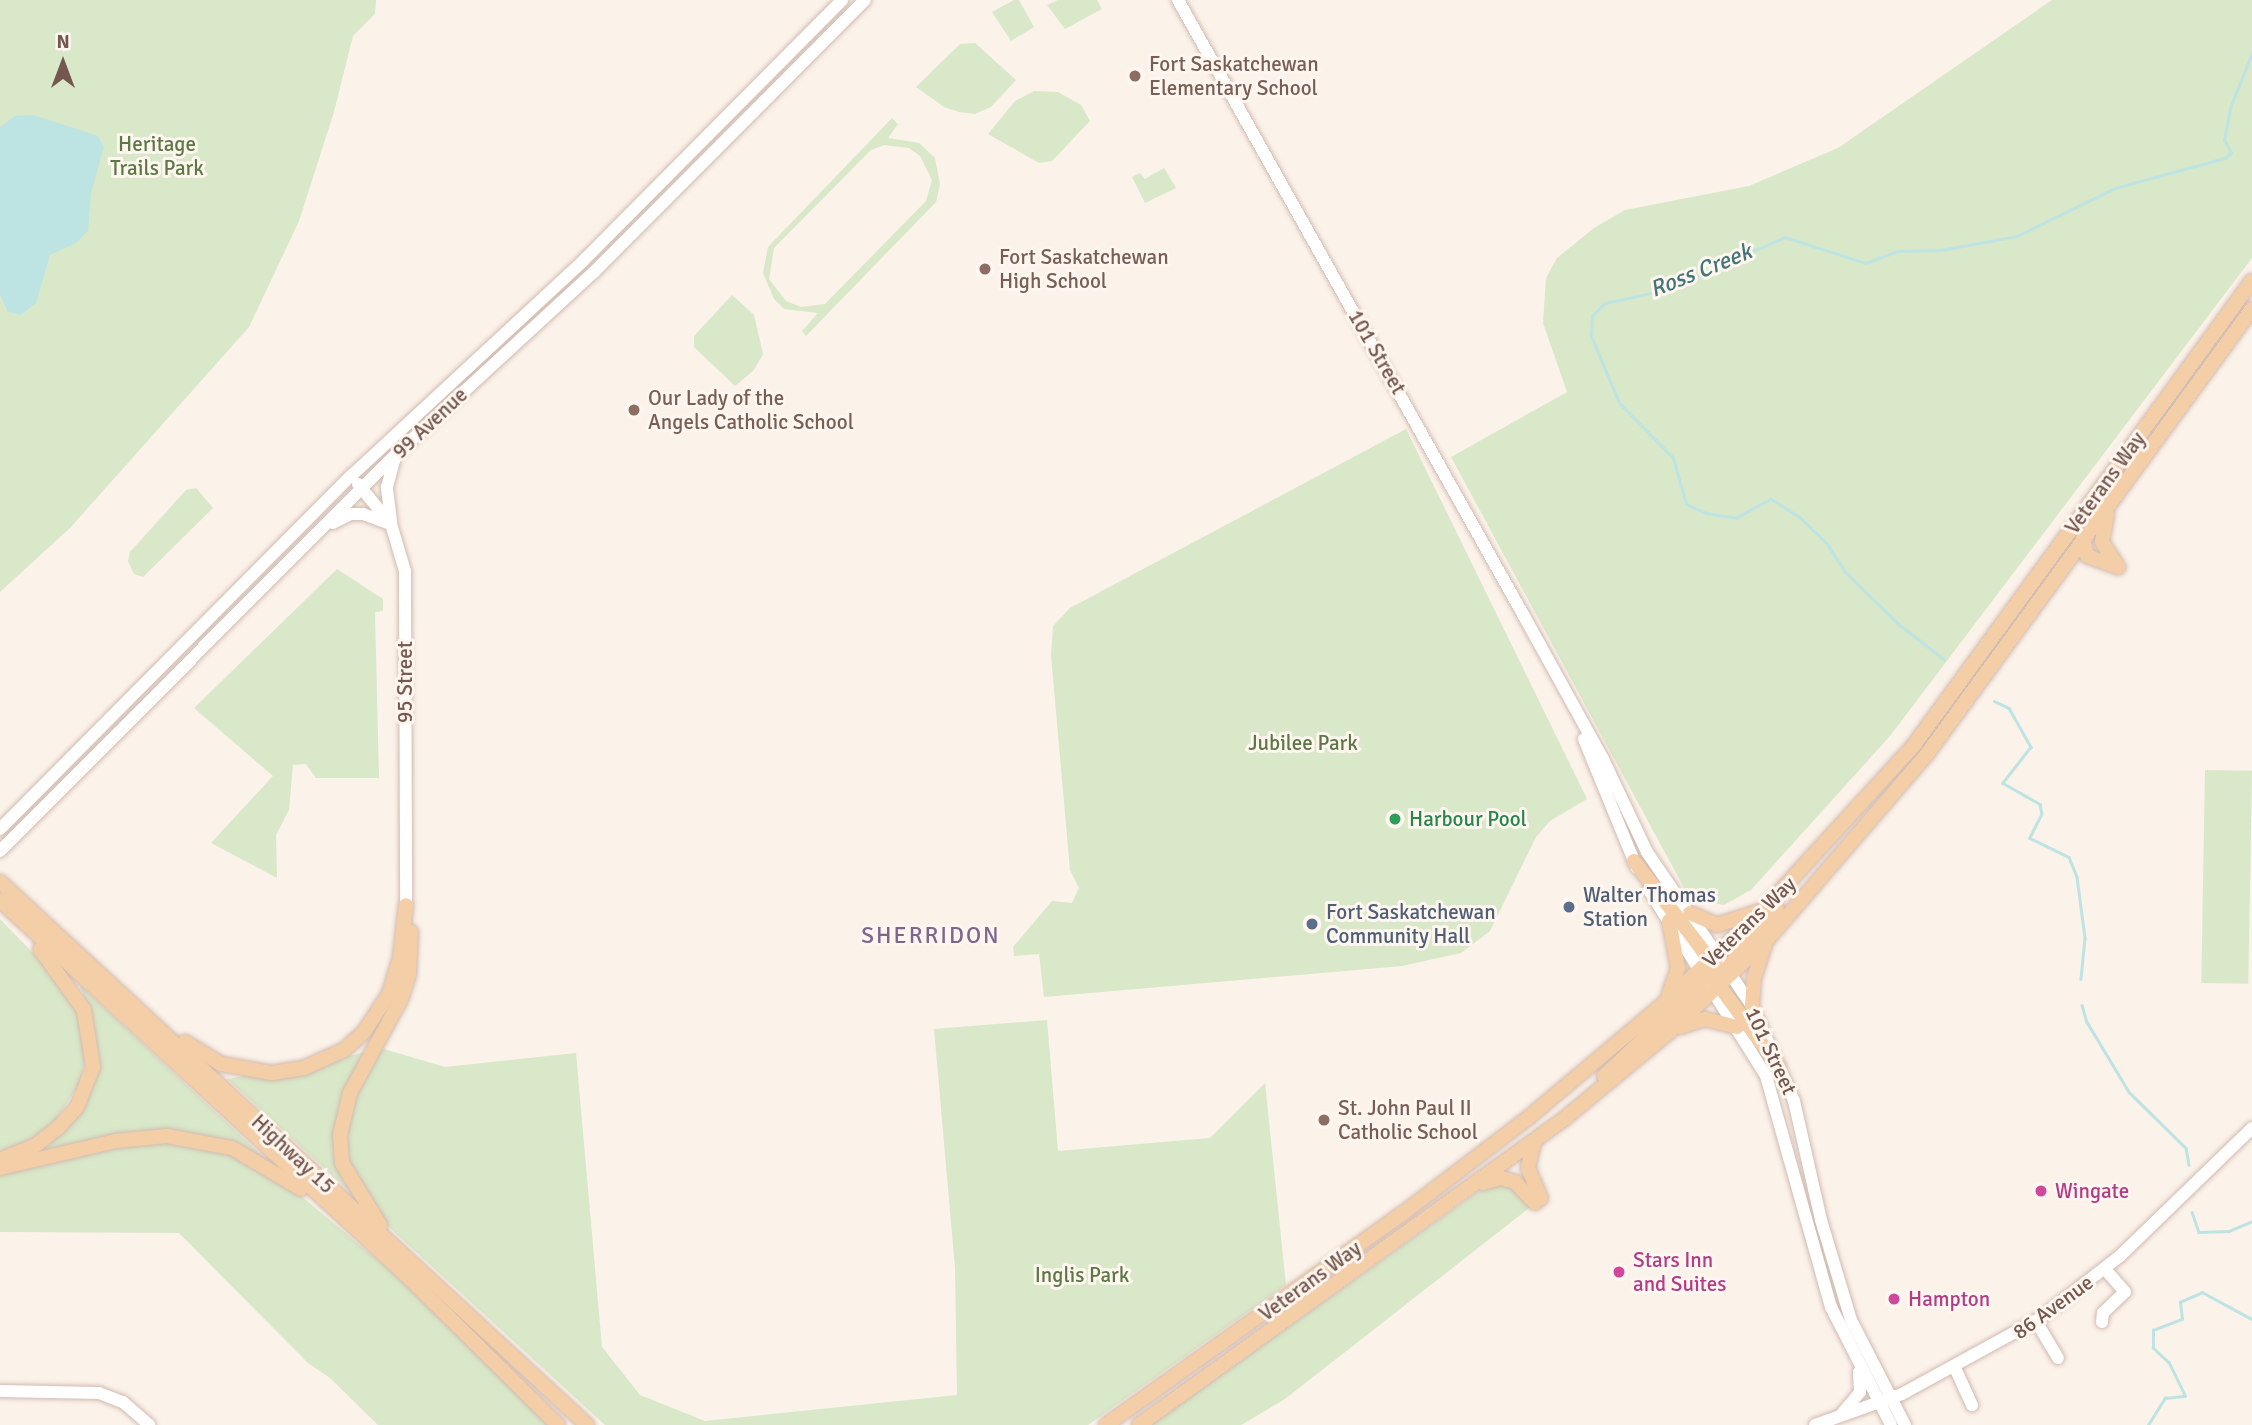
<!DOCTYPE html>
<style>
body{margin:0}
#map{position:relative;width:2252px;height:1425px;overflow:hidden;background:#fbf2e9;font-family:Signika,sans-serif}
div>[style]{position:absolute}
[style*='--x']{left:calc(var(--x)*1px);top:calc(var(--y)*1px);width:calc(var(--w)*1px);rotate:calc(var(--a)*1deg)}
.green>*{inset:0;background:#d9e8c8;transform-origin:0 0}
.water>*{inset:0;background:#bee3e3}
.stream>*{height:2.5px;margin:-1.25px;padding:0 1.25px;transform-origin:1.25px;border-radius:1.25px;background:#bee3e3}
.roads{filter:drop-shadow(0 0 2px #d1bab0) drop-shadow(0 0 2px #d1bab0)}
.secondary>*{height:12px;margin:-6px;padding:0 6px;transform-origin:6px;border-radius:6px;background:#fff}
.primary>*{height:14px;margin:-7px;padding:0 7px;transform-origin:7px;border-radius:7px;background:#f4cea7}
.dots>*{width:19px;height:19px;translate:-50% -50%;box-sizing:border-box;border:4px solid #fef6ef;border-radius:50%}
span{translate:-50% -50%;white-space:nowrap;text-align:center;line-height:1.15;-webkit-text-stroke:6px #fef6ef;paint-order:stroke}
.education-label{font-size:21px;color:#785e54}
.left{translate:0 -50%;text-align:left}
.park-label{font-size:21px;color:#5c7847}
.street-label{font-size:21px;color:#74574e}
.leisure-label{font-size:21px;color:#27864d}
.service-label{font-size:21px;color:#4e5e75}
.hotel-label{font-size:21px;color:#b23c85}
.water-label{font-size:23px;color:#427678;font-style:italic}
.neighbourhood-label{font-size:23px;color:#7c668f;letter-spacing:2px}
.north{position:absolute;left:28px;top:28px;width:70px;height:70px;-webkit-text-stroke:5px #fef6ef;paint-order:stroke;rotate:0deg;font-size:19px;font-weight:700;line-height:28px;text-align:center;color:#74574e}
.north::after{content:'';display:block;margin:auto;width:24px;height:32px;background:#74574e;clip-path:polygon(50% 0,100% 100%,50% 72%,0 100%)}
</style>
<div id="map">
<div class="green">
<div style="clip-path:polygon(0 0,376px 0,375px 14px,353px 36px,334px 112px,299px 221px,249px 327px,70px 528px,0 592px)"></div>
<div style="clip-path:polygon(1014px 0,1019px 0,1034px 27px,1011px 41px,992px 12px)"></div>
<div style="clip-path:polygon(1058px 0,1097px 0,1102px 9px,1065px 29px,1047px 5px)"></div>
<div style="clip-path:polygon(2052px 0,2252px 0,2252px 258px,1890px 736px,1751px 890px,1724px 905px,1690px 899px,1451px 457px,1567px 392px,1543px 323px,1546px 278px,1557px 258px,1594px 228px,1625px 210px,1749px 186px,1838px 148px)"></div>
<div style="clip-path:polygon(975px 43px,1016px 80px,991px 107px,975px 114px,959px 112px,944px 107px,916px 87px,960px 44px)"></div>
<div style="clip-path:polygon(1034px 91px,1058px 92px,1081px 105px,1090px 121px,1052px 161px,1039px 163px,988px 134px,1015px 101px)"></div>
<div style="clip-path:polygon(evenodd,892px 118px,898px 124px,888px 138px,919px 143px,935px 158px,940px 184px,936px 202px,806px 336px,802px 331px,818px 313px,784px 309px,774px 299px,763px 273px,768px 247px,892px 118px,884px 145px,909px 148px,920px 156px,932px 180px,926px 201px,825px 304px,801px 307px,786px 301px,769px 279px,774px 248px,871px 150px,884px 145px)"></div>
<div style="clip-path:polygon(1164px 168px,1176px 188px,1145px 203px,1132px 177px,1140px 173px,1145px 179px)"></div>
<div style="clip-path:polygon(732px 295px,754px 315px,763px 354px,754px 370px,735px 386px,694px 347px,694px 336px)"></div>
<div style="clip-path:polygon(1406px 429px,1587px 799px,1550px 821px,1536px 837px,1490px 931px,1461px 953px,1402px 966px,1044px 997px,1039px 954px,1014px 956px,1013px 947px,1052px 901px,1072px 903px,1079px 888px,1070px 870px,1051px 655px,1053px 626px,1070px 608px)"></div>
<div style="clip-path:polygon(196px 488px,213px 508px,143px 577px,134px 574px,128px 561px,130px 552px,186px 490px)"></div>
<div style="clip-path:polygon(337px 569px,383px 599px,383px 611px,375px 612px,379px 778px,316px 778px,306px 764px,293px 765px,289px 810px,276px 835px,277px 878px,211px 843px,273px 776px,194px 708px)"></div>
<div style="left:2205px;top:770px;width:47px;height:213px;rotate:1deg"></div>
<div style="clip-path:polygon(0 919px,68px 989px,84px 1028px,85px 1059px,79px 1085px,49px 1130px,34px 1143px,0 1155px)"></div>
<div style="clip-path:polygon(80px 985px,273px 1166px,207px 1138px,45px 1151px,86px 1097px,87px 1007px)"></div>
<div style="clip-path:polygon(1047px 1020px,1058px 1151px,1210px 1138px,1265px 1083px,1286px 1285px,1088px 1425px,605px 1425px,227px 1079px,384px 1049px,445px 1067px,576px 1053px,602px 1347px,640px 1395px,705px 1421px,957px 1395px,955px 1268px,934px 1029px)"></div>
<div style="clip-path:polygon(151px 1140px,205px 1143px,271px 1171px,403px 1281px,548px 1425px,378px 1425px,330px 1378px,308px 1363px,179px 1233px,0 1232px,0 1170px)"></div>
<div style="clip-path:polygon(1507px 1182px,1533px 1205px,1285px 1399px,1241px 1425px,1151px 1425px,1486px 1186px)"></div>
</div>
<div class="water">
<div style="clip-path:polygon(33px 115px,98px 136px,104px 147px,91px 193px,88px 231px,76px 243px,50px 255px,36px 303px,21px 315px,8px 312px,0 295px,0 127px,15px 116px)"></div>
</div>
<div class="stream">
<div style="--x:1944;--y:660;--w:58;--a:-142"></div>
<div style="--x:1898;--y:624;--w:74;--a:-135.5"></div>
<div style="--x:1845;--y:572;--w:35;--a:-123"></div>
<div style="--x:1826;--y:543;--w:36;--a:-136"></div>
<div style="--x:1800;--y:518;--w:35;--a:-147"></div>
<div style="--x:1771;--y:499;--w:39;--a:151"></div>
<div style="--x:1737;--y:518;--w:30;--a:-172"></div>
<div style="--x:1707;--y:514;--w:23;--a:-155"></div>
<div style="--x:1686;--y:504;--w:48;--a:-105.8"></div>
<div style="--x:1673;--y:458;--w:77;--a:-134.5"></div>
<div style="--x:1619;--y:403;--w:73;--a:-112.7"></div>
<div style="--x:1591;--y:336;--w:20;--a:-87"></div>
<div style="--x:1592;--y:316;--w:18;--a:-45"></div>
<div style="--x:1605;--y:303;--w:61;--a:-12.2"></div>
<div style="--x:1665;--y:290;--w:131;--a:-23.8"></div>
<div style="--x:1785;--y:237;--w:85;--a:17.8"></div>
<div style="--x:1866;--y:263;--w:33;--a:-21"></div>
<div style="--x:1897;--y:251;--w:44;--a:-1.3"></div>
<div style="--x:1941;--y:250;--w:77;--a:-10.4"></div>
<div style="--x:2017;--y:236;--w:109;--a:-26.1"></div>
<div style="--x:2115;--y:188;--w:114;--a:-15.3"></div>
<div style="--x:2225;--y:158;--w:8;--a:-40"></div>
<div style="--x:2231;--y:153;--w:15;--a:-118"></div>
<div style="--x:2224;--y:140;--w:33;--a:-79"></div>
<div style="--x:2230;--y:108;--w:59;--a:-68.2"></div>
<div style="--x:1994;--y:701;--w:17;--a:25"></div>
<div style="--x:2009;--y:708;--w:45;--a:60.6"></div>
<div style="--x:2031;--y:747;--w:46;--a:127.9"></div>
<div style="--x:2003;--y:783;--w:43;--a:29.6"></div>
<div style="--x:2040;--y:804;--w:10;--a:79"></div>
<div style="--x:2042;--y:814;--w:27;--a:117"></div>
<div style="--x:2030;--y:838;--w:43;--a:26"></div>
<div style="--x:2069;--y:857;--w:22;--a:68"></div>
<div style="--x:2077;--y:877;--w:62;--a:82.5"></div>
<div style="--x:2085;--y:938;--w:41;--a:95.6"></div>
<div style="--x:2082;--y:1005;--w:18;--a:74"></div>
<div style="--x:2087;--y:1022;--w:82;--a:59"></div>
<div style="--x:2129;--y:1092;--w:80;--a:44.5"></div>
<div style="--x:2186;--y:1148;--w:17;--a:80"></div>
<div style="--x:2192;--y:1212;--w:21;--a:71"></div>
<div style="--x:2199;--y:1232;--w:30;--a:-2"></div>
<div style="--x:2229;--y:1231;--w:25;--a:-23"></div>
<div style="--x:2148;--y:1425;--w:32;--a:-58"></div>
<div style="--x:2165;--y:1398;--w:20;--a:-6"></div>
<div style="--x:2185;--y:1396;--w:37;--a:-116"></div>
<div style="--x:2169;--y:1363;--w:22;--a:-137"></div>
<div style="--x:2153;--y:1348;--w:18;--a:-90"></div>
<div style="--x:2153;--y:1330;--w:31;--a:-21"></div>
<div style="--x:2182;--y:1319;--w:17;--a:-97"></div>
<div style="--x:2180;--y:1302;--w:24;--a:-24"></div>
<div style="--x:2202;--y:1292;--w:57;--a:28.4"></div>
</div>
<div class="roads">
<div class="secondary">
<div style="--x:1178;--y:0;--w:707;--a:60.68"></div>
<div style="--x:1524;--y:616;--w:163;--a:61.1"></div>
<div style="--x:1603;--y:759;--w:103;--a:64.7"></div>
<div style="--x:1647;--y:852;--w:186;--a:55.7"></div>
<div style="--x:1752;--y:1006;--w:104;--a:66.1"></div>
<div style="--x:1794;--y:1101;--w:122;--a:77.2"></div>
<div style="--x:1821;--y:1220;--w:104;--a:73.3"></div>
<div style="--x:1851;--y:1320;--w:118;--a:62.8"></div>
<div style="--x:358;--y:484;--w:52;--a:50.5"></div>
<div style="--x:391;--y:524;--w:49;--a:73.4"></div>
<div style="--x:405;--y:571;--w:334;--a:89.8"></div>
<div style="--x:391;--y:521;--w:34;--a:-97"></div>
<div style="--x:387;--y:487;--w:28;--a:-75"></div>
<div style="--x:333;--y:523;--w:20;--a:-27"></div>
<div style="--x:351;--y:514;--w:12;--a:0"></div>
<div style="--x:363;--y:514;--w:30;--a:20"></div>
<div style="--x:1584;--y:739;--w:139;--a:67.7"></div>
<div style="--x:0;--y:829;--w:498;--a:-45.2"></div>
<div style="--x:351;--y:476;--w:315;--a:-42.8"></div>
<div style="--x:582;--y:262;--w:369;--a:-45.2"></div>
<div style="--x:0;--y:851;--w:562;--a:-45.07"></div>
<div style="--x:397;--y:453;--w:266;--a:-42.6"></div>
<div style="--x:593;--y:273;--w:385;--a:-45.1"></div>
<div style="--x:1649;--y:890;--w:220;--a:57.8"></div>
<div style="--x:1766;--y:1076;--w:240;--a:74.3"></div>
<div style="--x:1831;--y:1307;--w:132;--a:63"></div>
<div style="--x:2036;--y:1321;--w:43;--a:59.3"></div>
<div style="--x:2102;--y:1322;--w:9;--a:-84"></div>
<div style="--x:2103;--y:1313;--w:30;--a:-44"></div>
<div style="--x:2125;--y:1292;--w:30;--a:-131"></div>
<div style="--x:1955;--y:1368;--w:41;--a:65.3"></div>
<div style="--x:0;--y:1391;--w:99;--a:1.2"></div>
<div style="--x:99;--y:1393;--w:26;--a:21"></div>
<div style="--x:123;--y:1402;--w:35;--a:41"></div>
<div style="--x:1840;--y:1416;--w:31;--a:-50"></div>
<div style="--x:1860;--y:1392;--w:20;--a:-93"></div>
<div style="--x:1815;--y:1425;--w:92;--a:-19.6"></div>
<div style="--x:1902;--y:1394;--w:156;--a:-28.7"></div>
<div style="--x:2039;--y:1319;--w:103;--a:-37.9"></div>
<div style="--x:2120;--y:1256;--w:184;--a:-44.1"></div>
</div>
<div class="primary">
<div style="--x:2107;--y:514;--w:28;--a:100"></div>
<div style="--x:2102;--y:542;--w:30;--a:57"></div>
<div style="--x:2083;--y:538;--w:18;--a:77"></div>
<div style="--x:2087;--y:556;--w:33;--a:20"></div>
<div style="--x:1634;--y:861;--w:133;--a:52.4"></div>
<div style="--x:0;--y:882;--w:800;--a:42.77"></div>
<div style="--x:0;--y:900;--w:551;--a:42.72"></div>
<div style="--x:405;--y:1274;--w:215;--a:44.6"></div>
<div style="--x:1690;--y:913;--w:30;--a:24"></div>
<div style="--x:1717;--y:925;--w:43;--a:-17.6"></div>
<div style="--x:1669;--y:921;--w:48;--a:79.2"></div>
<div style="--x:1678;--y:968;--w:28;--a:109"></div>
<div style="--x:1715;--y:980;--w:108;--a:53.7"></div>
<div style="--x:1715;--y:983;--w:97;--a:-50.4"></div>
<div style="--x:1752;--y:1006;--w:28;--a:-86"></div>
<div style="--x:1754;--y:978;--w:35;--a:-72"></div>
<div style="--x:1680;--y:1027;--w:26;--a:-18"></div>
<div style="--x:1705;--y:1019;--w:33;--a:14"></div>
<div style="--x:185;--y:1042;--w:42;--a:31.4"></div>
<div style="--x:221;--y:1064;--w:52;--a:10"></div>
<div style="--x:272;--y:1073;--w:32;--a:-9"></div>
<div style="--x:304;--y:1068;--w:44;--a:-24.2"></div>
<div style="--x:344;--y:1050;--w:27;--a:-42"></div>
<div style="--x:364;--y:1032;--w:45;--a:-56.7"></div>
<div style="--x:389;--y:994;--w:38;--a:-73"></div>
<div style="--x:400;--y:958;--w:53;--a:-83.5"></div>
<div style="--x:1604;--y:1076;--w:130;--a:-43.1"></div>
<div style="--x:1699;--y:987;--w:32;--a:-58"></div>
<div style="--x:1534;--y:1142;--w:27;--a:103"></div>
<div style="--x:1528;--y:1168;--w:33;--a:67"></div>
<div style="--x:2;--y:1159;--w:37;--a:-22"></div>
<div style="--x:36;--y:1145;--w:28;--a:-38"></div>
<div style="--x:58;--y:1128;--w:28;--a:-48"></div>
<div style="--x:77;--y:1107;--w:43;--a:-68.2"></div>
<div style="--x:93;--y:1067;--w:58;--a:-99"></div>
<div style="--x:84;--y:1010;--w:75;--a:-125.8"></div>
<div style="--x:0;--y:1168;--w:119;--a:-13.1"></div>
<div style="--x:116;--y:1141;--w:51;--a:-5.6"></div>
<div style="--x:167;--y:1136;--w:66;--a:10.5"></div>
<div style="--x:232;--y:1148;--w:80;--a:30.7"></div>
<div style="--x:1483;--y:1183;--w:19;--a:-16"></div>
<div style="--x:1501;--y:1178;--w:15;--a:16"></div>
<div style="--x:1515;--y:1182;--w:29;--a:46"></div>
<div style="--x:380;--y:1225;--w:73;--a:-121.5"></div>
<div style="--x:342;--y:1163;--w:28;--a:-94"></div>
<div style="--x:340;--y:1135;--w:43;--a:-76.6"></div>
<div style="--x:350;--y:1093;--w:107;--a:-61.5"></div>
<div style="--x:401;--y:999;--w:26;--a:-72"></div>
<div style="--x:409;--y:974;--w:42;--a:-87.3"></div>
<div style="--x:1106;--y:1425;--w:364;--a:-35.5"></div>
<div style="--x:1402;--y:1214;--w:158;--a:-37.3"></div>
<div style="--x:1528;--y:1118;--w:172;--a:-40.1"></div>
<div style="--x:1660;--y:1007;--w:141;--a:-43.3"></div>
<div style="--x:1763;--y:910;--w:224;--a:-47.5"></div>
<div style="--x:1914;--y:745;--w:574;--a:-53.93"></div>
<div style="--x:1139;--y:1425;--w:524;--a:-35.75"></div>
<div style="--x:1564;--y:1119;--w:136;--a:-39.6"></div>
<div style="--x:1669;--y:1032;--w:134;--a:-43.2"></div>
<div style="--x:1767;--y:940;--w:245;--a:-49.3"></div>
<div style="--x:1927;--y:754;--w:551;--a:-53.86"></div>
</div>
</div>
<div class="dots">
<div style="left:1135px;top:76px;background:#8d6e63"></div>
<div style="left:985px;top:269px;background:#8d6e63"></div>
<div style="left:634px;top:410px;background:#8d6e63"></div>
<div style="left:1395px;top:819px;background:#2e9e5b"></div>
<div style="left:1569px;top:907px;background:#5c6f8a"></div>
<div style="left:1312px;top:924px;background:#5c6f8a"></div>
<div style="left:1324px;top:1120px;background:#8d6e63"></div>
<div style="left:2041px;top:1191px;background:#d1479c"></div>
<div style="left:1619px;top:1272px;background:#d1479c"></div>
<div style="left:1894px;top:1299px;background:#d1479c"></div>
</div>
<div class="education-label">
<span class="left" style="left:1149px;top:76px">Fort Saskatchewan<br>Elementary School</span>
<span class="left" style="left:999px;top:269px">Fort Saskatchewan<br>High School</span>
<span class="left" style="left:648px;top:410px">Our Lady of the<br>Angels Catholic School</span>
<span class="left" style="left:1338px;top:1120px">St. John Paul II<br>Catholic School</span>
</div>
<div class="park-label">
<span style="left:157px;top:156px">Heritage<br>Trails Park</span>
<span style="left:1303px;top:743px">Jubilee Park</span>
<span style="left:1082px;top:1275px">Inglis Park</span>
</div>
<div class="street-label">
<span style="left:1377px;top:352px;rotate:60deg">101 Street</span>
<span style="left:430px;top:423px;rotate:-43deg">99 Avenue</span>
<span style="left:2105px;top:483px;rotate:-54deg">Veterans Way</span>
<span style="left:405px;top:682px;rotate:-90deg">95 Street</span>
<span style="left:1749px;top:922px;rotate:-44deg">Veterans Way</span>
<span style="left:1771px;top:1051px;rotate:65deg">101 Street</span>
<span style="left:293px;top:1154px;rotate:43deg">Highway 15</span>
<span style="left:1310px;top:1281px;rotate:-36deg">Veterans Way</span>
<span style="left:2053px;top:1307px;rotate:-36deg">86 Avenue</span>
</div>
<div class="leisure-label">
<span class="left" style="left:1409px;top:819px">Harbour Pool</span>
</div>
<div class="service-label">
<span class="left" style="left:1583px;top:907px">Walter Thomas<br>Station</span>
<span class="left" style="left:1326px;top:924px">Fort Saskatchewan<br>Community Hall</span>
</div>
<div class="hotel-label">
<span class="left" style="left:2055px;top:1191px">Wingate</span>
<span class="left" style="left:1633px;top:1272px">Stars Inn<br>and Suites</span>
<span class="left" style="left:1908px;top:1299px">Hampton</span>
</div>
<div class="water-label">
<span style="left:1701px;top:271px;rotate:-22deg">Ross Creek</span>
</div>
<div class="neighbourhood-label">
<span style="left:931px;top:936px">SHERRIDON</span>
</div>
<div class="north">N</div>
</div>
